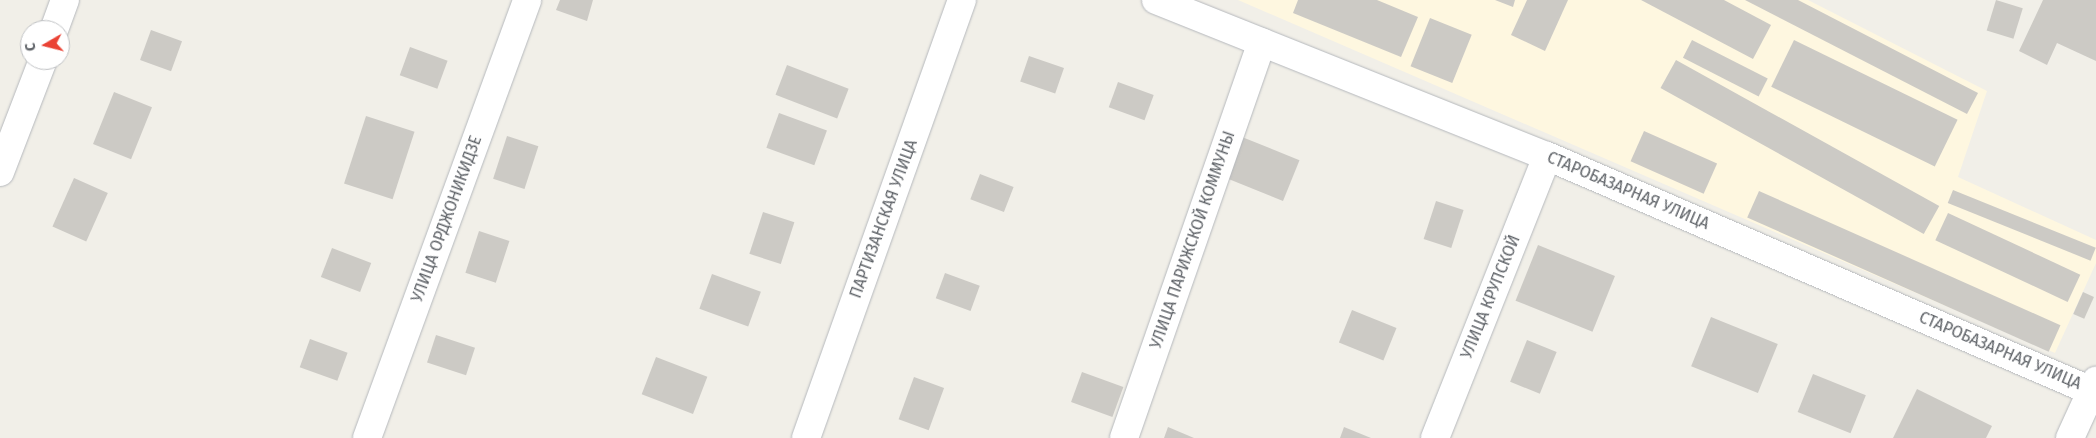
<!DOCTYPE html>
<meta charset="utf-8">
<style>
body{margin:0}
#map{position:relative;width:2096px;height:438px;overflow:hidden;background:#f1efe8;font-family:"Fira Sans",sans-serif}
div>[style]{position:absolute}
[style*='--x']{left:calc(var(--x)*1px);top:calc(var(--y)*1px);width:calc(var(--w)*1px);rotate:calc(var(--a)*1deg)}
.commercial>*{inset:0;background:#fef7e0}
.building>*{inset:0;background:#cccac5;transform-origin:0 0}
.roads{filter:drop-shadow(0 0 1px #b5b8bc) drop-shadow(0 0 1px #b5b8bc)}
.street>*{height:28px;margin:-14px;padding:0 14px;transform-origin:14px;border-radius:14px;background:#fff}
.secondary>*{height:28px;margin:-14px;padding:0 14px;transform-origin:14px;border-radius:14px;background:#fff}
span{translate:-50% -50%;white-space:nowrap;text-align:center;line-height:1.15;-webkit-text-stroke:5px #fff;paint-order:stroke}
.street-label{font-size:16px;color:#5f6368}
.north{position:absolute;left:20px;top:20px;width:50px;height:50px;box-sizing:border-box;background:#fff;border:1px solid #bfc1c3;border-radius:50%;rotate:262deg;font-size:14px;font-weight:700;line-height:20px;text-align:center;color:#5f6368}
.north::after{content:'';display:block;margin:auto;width:18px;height:22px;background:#ea4335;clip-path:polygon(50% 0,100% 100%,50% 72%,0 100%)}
</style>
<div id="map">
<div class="commercial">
<div style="clip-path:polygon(1238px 0,1808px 0,1987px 91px,1958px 177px,2096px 240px,2096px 263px,2055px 353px)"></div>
</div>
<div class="building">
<div style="clip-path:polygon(560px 0,593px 0,587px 21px,556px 10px)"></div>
<div style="clip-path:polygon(1298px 0,1377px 0,1418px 17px,1401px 57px,1293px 13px)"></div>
<div style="clip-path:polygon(1495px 0,1515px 0,1513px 7px)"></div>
<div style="clip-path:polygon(1527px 0,1568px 0,1545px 51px,1511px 35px)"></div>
<div style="clip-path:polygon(1641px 0,1724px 0,1771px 25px,1753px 59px)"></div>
<div style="clip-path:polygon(1745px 0,1798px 0,1978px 93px,1967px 114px)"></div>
<div style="left:1996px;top:0;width:28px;height:32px;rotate:17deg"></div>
<div style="clip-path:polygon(2043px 0,2096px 0,2096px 61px,2057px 43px,2047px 65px,2019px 51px)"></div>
<div style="left:1430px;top:18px;width:45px;height:52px;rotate:22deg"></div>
<div style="left:151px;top:30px;width:33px;height:32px;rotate:20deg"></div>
<div style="left:1692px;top:40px;width:85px;height:20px;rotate:27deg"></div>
<div style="left:1794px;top:40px;width:182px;height:52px;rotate:26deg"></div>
<div style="left:410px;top:47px;width:40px;height:30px;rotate:20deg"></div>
<div style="left:1029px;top:56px;width:37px;height:27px;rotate:19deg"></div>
<div style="left:1676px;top:60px;width:301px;height:32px;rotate:29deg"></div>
<div style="left:787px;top:65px;width:66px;height:32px;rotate:21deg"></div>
<div style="left:1118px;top:82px;width:38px;height:27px;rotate:20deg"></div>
<div style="left:114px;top:92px;width:41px;height:56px;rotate:22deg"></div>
<div style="left:779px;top:113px;width:51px;height:37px;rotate:20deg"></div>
<div style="left:366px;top:116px;width:51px;height:71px;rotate:18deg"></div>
<div style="left:1644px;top:131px;width:80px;height:33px;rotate:24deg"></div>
<div style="left:507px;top:136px;width:33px;height:45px;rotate:18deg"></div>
<div style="left:1242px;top:137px;width:62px;height:44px;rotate:22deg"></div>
<div style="left:980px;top:174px;width:36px;height:27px;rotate:21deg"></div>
<div style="left:74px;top:178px;width:37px;height:53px;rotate:24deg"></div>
<div style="left:1953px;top:190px;width:154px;height:14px;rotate:22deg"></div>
<div style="left:1759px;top:191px;width:330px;height:29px;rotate:24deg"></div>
<div style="left:1436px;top:201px;width:29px;height:40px;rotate:18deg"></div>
<div style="left:763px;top:212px;width:33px;height:44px;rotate:18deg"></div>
<div style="left:1948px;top:213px;width:146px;height:30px;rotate:25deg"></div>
<div style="left:479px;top:231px;width:32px;height:44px;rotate:18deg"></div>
<div style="left:1538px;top:245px;width:83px;height:60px;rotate:22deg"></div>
<div style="left:332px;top:248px;width:42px;height:31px;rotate:21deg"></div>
<div style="left:945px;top:273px;width:37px;height:27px;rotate:20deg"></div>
<div style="left:712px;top:274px;width:52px;height:37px;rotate:20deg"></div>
<div style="left:2083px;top:292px;width:12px;height:24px;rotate:24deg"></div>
<div style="left:1352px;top:310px;width:48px;height:35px;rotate:22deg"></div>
<div style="left:1711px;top:317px;width:72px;height:53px;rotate:22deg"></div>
<div style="left:436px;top:335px;width:41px;height:29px;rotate:18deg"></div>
<div style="left:310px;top:339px;width:40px;height:30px;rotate:20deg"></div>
<div style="left:1527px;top:340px;width:32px;height:45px;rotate:22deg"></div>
<div style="left:656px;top:357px;width:55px;height:40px;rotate:21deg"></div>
<div style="left:1082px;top:372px;width:44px;height:32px;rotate:20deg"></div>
<div style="left:1813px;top:374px;width:57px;height:41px;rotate:22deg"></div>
<div style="left:914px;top:377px;width:32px;height:45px;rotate:20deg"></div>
<div style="clip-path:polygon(1917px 389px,1992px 426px,1986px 438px,1893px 438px)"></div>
<div style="clip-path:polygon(1168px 427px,1194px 438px,1164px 438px)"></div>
<div style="clip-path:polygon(1344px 427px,1371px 438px,1340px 438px)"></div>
</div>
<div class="roads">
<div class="street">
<div style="--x:1156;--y:0;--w:421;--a:21.8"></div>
<div style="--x:1547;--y:156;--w:598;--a:23.35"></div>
<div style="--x:54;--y:30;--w:32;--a:-70"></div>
<div style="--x:0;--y:172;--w:120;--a:-69"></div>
<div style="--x:367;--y:438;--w:466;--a:-69.9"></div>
<div style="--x:1124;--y:438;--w:419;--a:-70.8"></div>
<div style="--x:1435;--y:438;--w:303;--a:-68.3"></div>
<div style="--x:2070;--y:438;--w:63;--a:-65.5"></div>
</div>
<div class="secondary">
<div style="--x:806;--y:438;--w:465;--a:-70.4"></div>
</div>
</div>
<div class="street-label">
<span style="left:1628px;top:191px;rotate:23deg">СТАРОБАЗАРНАЯ УЛИЦА</span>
<span style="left:447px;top:219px;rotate:-70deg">УЛИЦА ОРДЖОНИКИДЗЕ</span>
<span style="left:884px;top:219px;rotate:-70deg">ПАРТИЗАНСКАЯ УЛИЦА</span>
<span style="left:1193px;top:240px;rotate:-71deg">УЛИЦА ПАРИЖСКОЙ КОММУНЫ</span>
<span style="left:1491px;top:297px;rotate:-68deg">УЛИЦА КРУПСКОЙ</span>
<span style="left:2000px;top:351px;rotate:23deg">СТАРОБАЗАРНАЯ УЛИЦА</span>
</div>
<div class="north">С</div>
</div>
